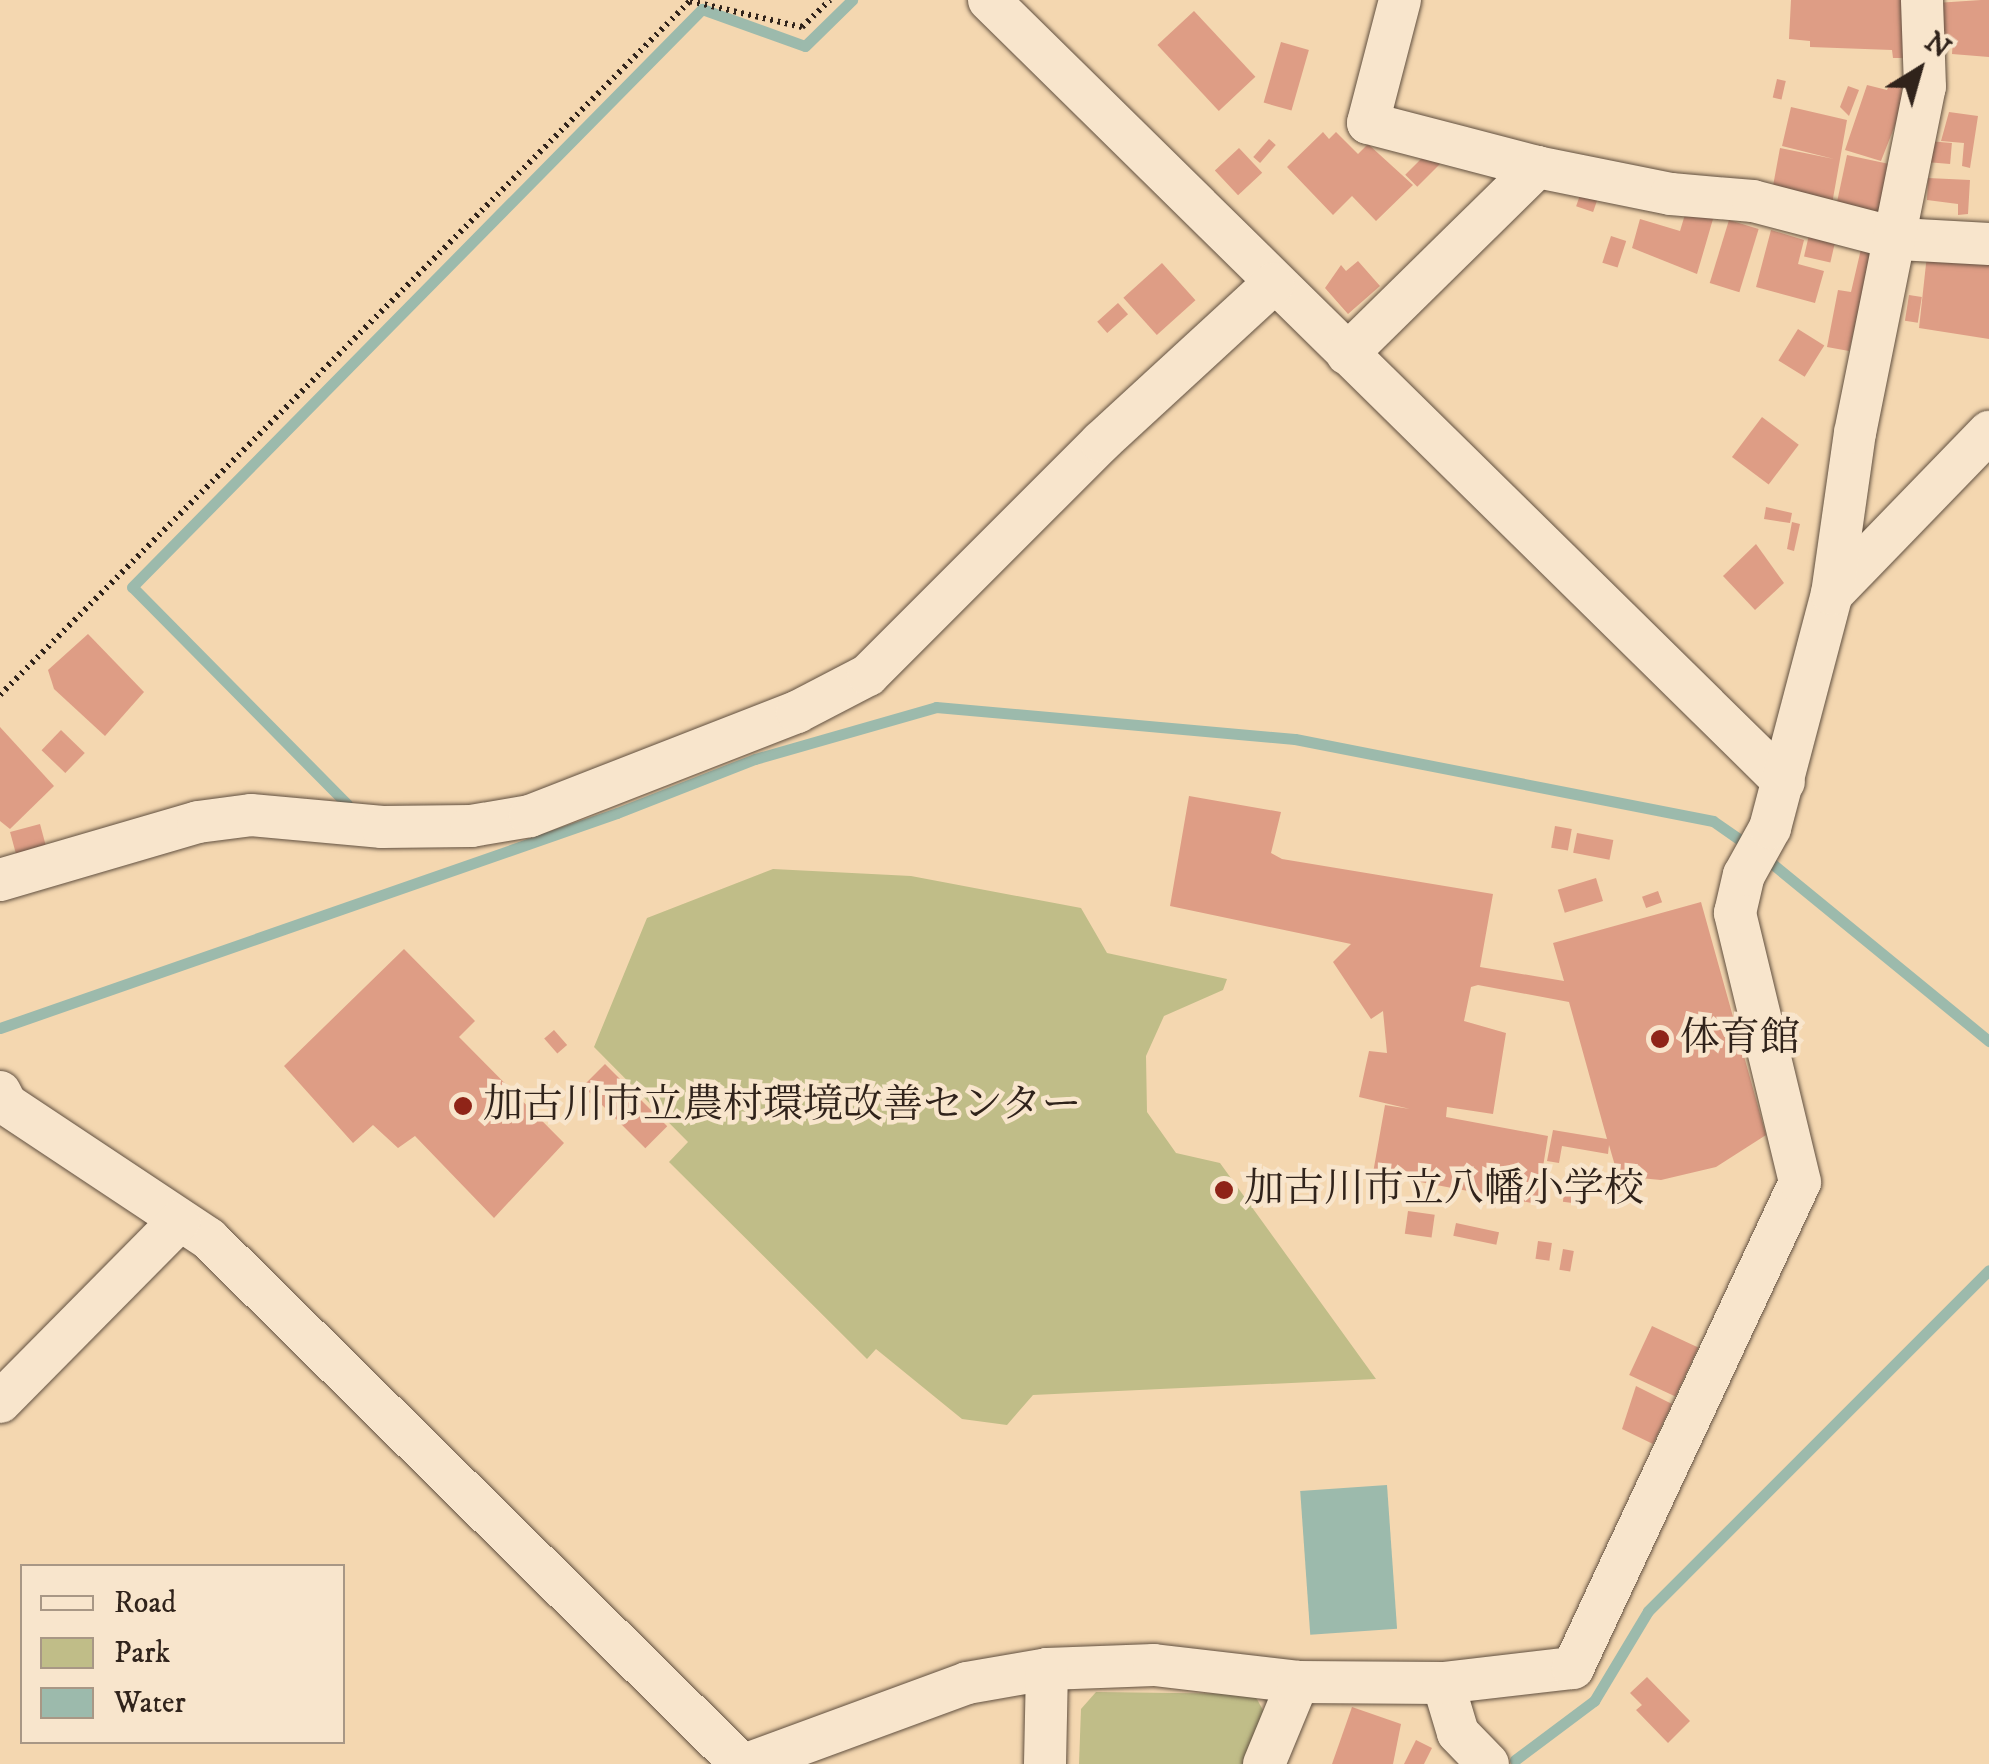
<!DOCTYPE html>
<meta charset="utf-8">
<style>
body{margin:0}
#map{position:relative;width:1989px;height:1764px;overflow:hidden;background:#f4d7b0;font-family:"IM FELL DW Pica","Noto Serif JP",serif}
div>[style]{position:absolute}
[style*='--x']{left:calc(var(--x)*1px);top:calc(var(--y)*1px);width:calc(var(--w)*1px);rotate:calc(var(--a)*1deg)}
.green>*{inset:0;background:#c0bd88}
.water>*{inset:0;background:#9cbaac;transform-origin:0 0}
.stream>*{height:11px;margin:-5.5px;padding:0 5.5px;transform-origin:5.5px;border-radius:5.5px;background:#9cbaac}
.building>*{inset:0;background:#de9d85;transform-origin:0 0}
.path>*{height:6px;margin-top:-3px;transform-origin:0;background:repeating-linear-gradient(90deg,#30231b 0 2.5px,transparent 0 7.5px)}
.roads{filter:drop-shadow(0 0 2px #615040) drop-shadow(0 0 2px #615040)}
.minor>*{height:42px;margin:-21px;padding:0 21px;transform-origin:21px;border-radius:21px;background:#f8e5cc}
.dots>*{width:28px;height:28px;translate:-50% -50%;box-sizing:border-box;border:5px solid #f8e5cc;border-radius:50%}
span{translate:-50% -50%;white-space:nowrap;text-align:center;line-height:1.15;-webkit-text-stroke:9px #f8e5cc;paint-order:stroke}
.poi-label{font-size:40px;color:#30231b}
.left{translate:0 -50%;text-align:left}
.legend{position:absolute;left:20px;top:1564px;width:325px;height:180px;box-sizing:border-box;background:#f8e5cc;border:2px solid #a89785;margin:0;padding:12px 18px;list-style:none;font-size:30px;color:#30231b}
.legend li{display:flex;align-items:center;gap:20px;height:50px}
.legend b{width:50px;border:2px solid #a89785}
.north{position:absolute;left:1869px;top:20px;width:100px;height:100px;-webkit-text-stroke:8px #f8e5cc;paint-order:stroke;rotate:37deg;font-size:28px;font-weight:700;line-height:40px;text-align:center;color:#30231b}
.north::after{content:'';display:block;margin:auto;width:35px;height:45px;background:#30231b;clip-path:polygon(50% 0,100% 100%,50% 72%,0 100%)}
</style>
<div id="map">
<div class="green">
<div style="clip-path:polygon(773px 869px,911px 876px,1081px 908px,1107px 953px,1227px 979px,1223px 990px,1164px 1016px,1146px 1056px,1147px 1112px,1176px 1153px,1220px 1163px,1376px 1379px,1033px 1395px,1007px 1425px,962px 1419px,876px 1349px,867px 1359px,669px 1162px,688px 1142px,594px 1047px,647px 918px)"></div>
<div style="clip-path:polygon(1096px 1692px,1254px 1694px,1268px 1719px,1249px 1764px,1079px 1764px,1081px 1709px)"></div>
</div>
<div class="water">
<div style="left:1387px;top:1485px;width:144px;height:87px;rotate:86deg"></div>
</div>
<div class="stream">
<div style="--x:347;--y:804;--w:305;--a:-134.7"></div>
<div style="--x:132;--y:587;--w:812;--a:-45.4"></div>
<div style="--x:702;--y:9;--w:109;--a:19.8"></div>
<div style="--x:805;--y:46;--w:66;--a:-44.4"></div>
<div style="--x:1764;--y:857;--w:291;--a:39.3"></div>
<div style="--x:0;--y:1028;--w:653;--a:-19.21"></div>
<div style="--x:617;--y:813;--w:148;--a:-21.4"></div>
<div style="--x:755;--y:759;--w:188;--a:-16"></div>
<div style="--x:936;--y:707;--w:360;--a:5.1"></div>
<div style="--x:1295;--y:739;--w:426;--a:11.1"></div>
<div style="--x:1713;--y:821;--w:44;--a:34.8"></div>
<div style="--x:1515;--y:1760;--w:99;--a:-36.8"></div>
<div style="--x:1594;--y:1701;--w:105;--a:-59"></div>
<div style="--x:1648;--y:1611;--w:482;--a:-45"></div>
</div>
<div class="building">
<div style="clip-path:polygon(1791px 0,1909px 0,1906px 58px,1893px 58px,1892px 50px,1810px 47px,1810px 41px,1789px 39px)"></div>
<div style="clip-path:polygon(1981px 0,1989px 0,1989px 57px,1952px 54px,1953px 39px,1933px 37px,1936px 3px)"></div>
<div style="left:1194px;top:11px;width:90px;height:50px;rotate:47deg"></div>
<div style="left:1281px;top:42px;width:29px;height:63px;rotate:16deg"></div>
<div style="left:1777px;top:79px;width:9px;height:19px;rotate:13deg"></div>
<div style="clip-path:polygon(1890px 82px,1902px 85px,1901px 110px,1881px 161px,1845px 150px,1867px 85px,1887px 90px)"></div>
<div style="clip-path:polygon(1848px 86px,1859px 90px,1849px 116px,1840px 107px)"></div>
<div style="clip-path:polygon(1791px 107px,1847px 120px,1832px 204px,1773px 186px,1780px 148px,1834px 159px,1782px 146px)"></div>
<div style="clip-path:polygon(1949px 112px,1978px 116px,1970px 168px,1962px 166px,1964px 143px,1941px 141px)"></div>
<div style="clip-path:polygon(1323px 132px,1329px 139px,1336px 132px,1358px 154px,1368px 144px,1413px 185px,1376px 221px,1352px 196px,1333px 215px,1287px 167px)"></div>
<div style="left:1269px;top:139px;width:9px;height:24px;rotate:41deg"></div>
<div style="left:1928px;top:141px;width:24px;height:21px;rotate:5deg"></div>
<div style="left:1239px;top:148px;width:34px;height:33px;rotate:47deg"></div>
<div style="left:1430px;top:150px;width:17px;height:35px;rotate:45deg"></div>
<div style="left:1847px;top:155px;width:48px;height:60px;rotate:12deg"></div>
<div style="clip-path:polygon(1928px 178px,1970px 180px,1968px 214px,1958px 215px,1958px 204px,1927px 200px)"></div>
<div style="left:1581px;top:192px;width:18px;height:15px;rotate:19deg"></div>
<div style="clip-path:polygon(1686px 211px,1713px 219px,1697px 274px,1632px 248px,1640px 219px,1680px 231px)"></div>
<div style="left:1729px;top:220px;width:31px;height:66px;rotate:17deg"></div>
<div style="clip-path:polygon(1771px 230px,1804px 240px,1798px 264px,1824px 271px,1815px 303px,1756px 287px)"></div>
<div style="left:1809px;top:235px;width:27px;height:22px;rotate:13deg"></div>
<div style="left:1611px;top:236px;width:16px;height:28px;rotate:18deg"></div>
<div style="clip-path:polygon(1861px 249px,1873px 251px,1849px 351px,1827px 347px,1838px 290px,1851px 292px)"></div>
<div style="clip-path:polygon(1927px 255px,1989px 262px,1989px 339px,1919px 328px)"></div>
<div style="clip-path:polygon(1358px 261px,1380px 286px,1348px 314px,1325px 288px,1341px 265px,1346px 271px)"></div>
<div style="left:1162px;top:263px;width:50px;height:52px;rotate:48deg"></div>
<div style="left:1909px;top:295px;width:13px;height:26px;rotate:9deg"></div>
<div style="left:1118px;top:303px;width:15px;height:28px;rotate:48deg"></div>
<div style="left:1798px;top:329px;width:31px;height:37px;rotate:32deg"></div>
<div style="left:1762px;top:417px;width:46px;height:50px;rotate:37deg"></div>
<div style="clip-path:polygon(1766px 507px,1792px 513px,1790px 523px,1764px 519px)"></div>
<div style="clip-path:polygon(1792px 522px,1800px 524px,1794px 551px,1787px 549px)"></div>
<div style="clip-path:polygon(1756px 544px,1784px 583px,1755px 610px,1723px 576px)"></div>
<div style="clip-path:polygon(88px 634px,144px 692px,105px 736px,54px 689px,48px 670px)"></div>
<div style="clip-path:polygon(0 727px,54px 786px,10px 829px,0 821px)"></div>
<div style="left:61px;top:730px;width:33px;height:28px;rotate:44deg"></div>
<div style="clip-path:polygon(1189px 796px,1281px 812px,1271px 853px,1282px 859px,1493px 894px,1480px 967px,1564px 981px,1553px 943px,1701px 902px,1766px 1135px,1716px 1167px,1661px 1180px,1618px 1176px,1609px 1145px,1608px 1154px,1562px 1146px,1559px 1163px,1547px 1161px,1553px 1130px,1607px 1139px,1569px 1002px,1478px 985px,1471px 987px,1464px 1021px,1506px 1033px,1493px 1114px,1447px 1107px,1446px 1117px,1548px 1136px,1537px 1204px,1373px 1173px,1385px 1105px,1410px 1109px,1359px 1097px,1369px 1051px,1387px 1053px,1383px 1011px,1371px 1019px,1333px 962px,1351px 944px,1170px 906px)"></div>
<div style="left:40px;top:824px;width:27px;height:31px;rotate:75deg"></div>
<div style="left:1555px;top:826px;width:17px;height:22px;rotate:10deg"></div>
<div style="left:1577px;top:833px;width:37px;height:20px;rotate:11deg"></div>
<div style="left:1596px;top:878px;width:24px;height:40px;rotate:73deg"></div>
<div style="left:1658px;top:891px;width:12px;height:17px;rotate:70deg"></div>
<div style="clip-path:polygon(404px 949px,475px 1021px,459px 1037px,564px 1143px,494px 1218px,415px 1136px,398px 1148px,373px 1125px,353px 1143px,284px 1066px)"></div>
<div style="left:554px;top:1030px;width:20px;height:13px;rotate:49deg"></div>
<div style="left:605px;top:1064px;width:88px;height:31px;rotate:45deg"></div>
<div style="left:1569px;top:1166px;width:16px;height:16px;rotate:11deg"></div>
<div style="left:1565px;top:1185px;width:17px;height:17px;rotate:7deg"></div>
<div style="left:1408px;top:1211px;width:27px;height:23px;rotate:8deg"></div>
<div style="left:1456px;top:1223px;width:44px;height:13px;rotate:12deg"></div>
<div style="left:1538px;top:1241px;width:14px;height:18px;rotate:8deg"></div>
<div style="left:1563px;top:1249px;width:11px;height:21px;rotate:10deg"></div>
<div style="left:1652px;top:1326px;width:51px;height:54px;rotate:25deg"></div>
<div style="clip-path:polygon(1636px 1386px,1672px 1404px,1653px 1444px,1622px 1429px)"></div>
<div style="clip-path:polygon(1647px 1677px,1690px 1721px,1668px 1743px,1636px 1710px,1642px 1705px,1630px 1693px)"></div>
<div style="clip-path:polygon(1352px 1707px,1401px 1724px,1393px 1764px,1332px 1764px)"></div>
<div style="clip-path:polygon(1416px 1740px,1432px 1748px,1424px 1764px,1404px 1764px)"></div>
</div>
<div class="path">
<div style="--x:0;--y:695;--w:979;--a:-45.17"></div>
<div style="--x:690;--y:1;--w:115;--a:13.1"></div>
<div style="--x:802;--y:27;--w:39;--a:-44"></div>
</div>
<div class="roads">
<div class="minor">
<div style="--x:989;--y:0;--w:1115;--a:44.53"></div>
<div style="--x:1400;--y:0;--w:127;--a:104.6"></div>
<div style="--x:1368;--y:123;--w:175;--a:14.6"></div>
<div style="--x:1537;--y:167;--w:137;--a:11.4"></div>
<div style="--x:1671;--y:194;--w:82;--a:4.9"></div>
<div style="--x:1753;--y:201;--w:151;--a:14.6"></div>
<div style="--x:1899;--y:239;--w:90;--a:3.2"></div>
<div style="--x:1347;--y:354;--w:267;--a:-44.5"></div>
<div style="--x:1832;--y:594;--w:226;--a:-45.9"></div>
<div style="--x:0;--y:880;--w:206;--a:-16.3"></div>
<div style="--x:198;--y:822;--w:53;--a:-7.5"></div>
<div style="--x:251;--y:815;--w:132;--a:5.2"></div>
<div style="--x:382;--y:827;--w:89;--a:-0.6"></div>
<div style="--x:471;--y:826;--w:60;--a:-9.6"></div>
<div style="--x:530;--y:816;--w:287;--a:-21.3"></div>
<div style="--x:797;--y:712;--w:80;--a:-27.5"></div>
<div style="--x:868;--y:675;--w:330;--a:-45"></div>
<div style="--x:1101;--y:442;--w:234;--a:-42.6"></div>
<div style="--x:0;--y:1092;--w:13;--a:63"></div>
<div style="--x:6;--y:1104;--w:244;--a:33.6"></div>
<div style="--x:209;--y:1239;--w:747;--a:44.62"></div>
<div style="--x:0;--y:1402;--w:255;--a:-45.3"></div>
<div style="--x:1443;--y:1683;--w:52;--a:73.3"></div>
<div style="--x:1458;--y:1733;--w:43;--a:45.9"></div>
<div style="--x:747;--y:1764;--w:234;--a:-20.2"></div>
<div style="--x:967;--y:1683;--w:81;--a:-9.9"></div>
<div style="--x:1047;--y:1669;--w:107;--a:-2.1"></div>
<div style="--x:1154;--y:1665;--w:145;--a:6.7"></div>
<div style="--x:1045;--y:1764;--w:95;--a:-88.8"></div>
<div style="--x:1264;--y:1764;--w:89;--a:-67.5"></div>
<div style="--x:1298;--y:1682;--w:145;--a:0.4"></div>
<div style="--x:1443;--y:1683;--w:131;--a:-6.6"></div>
<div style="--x:1573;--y:1668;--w:536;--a:-64.96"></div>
<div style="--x:1800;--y:1182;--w:277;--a:-103.6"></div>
<div style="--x:1735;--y:913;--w:39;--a:-77"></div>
<div style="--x:1744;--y:875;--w:54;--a:-61"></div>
<div style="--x:1770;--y:828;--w:242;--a:-75.2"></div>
<div style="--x:1832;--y:594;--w:163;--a:-81.9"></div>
<div style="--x:1855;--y:433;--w:353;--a:-78.6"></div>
<div style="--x:1925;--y:87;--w:87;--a:-92"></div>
</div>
</div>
<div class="dots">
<div style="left:1660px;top:1039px;background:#8f2418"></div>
<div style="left:463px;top:1106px;background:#8f2418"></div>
<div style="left:1224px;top:1190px;background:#8f2418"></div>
</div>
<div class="poi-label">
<span class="left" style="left:1680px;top:1039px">体育館</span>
<span class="left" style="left:483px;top:1106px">加古川市立農村環境改善センター</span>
<span class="left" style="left:1244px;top:1190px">加古川市立八幡小学校</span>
</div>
<ul class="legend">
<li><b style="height:12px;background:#f8e5cc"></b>Road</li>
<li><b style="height:28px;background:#c0bd88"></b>Park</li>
<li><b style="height:28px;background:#9cbaac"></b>Water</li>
</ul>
<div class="north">N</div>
</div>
